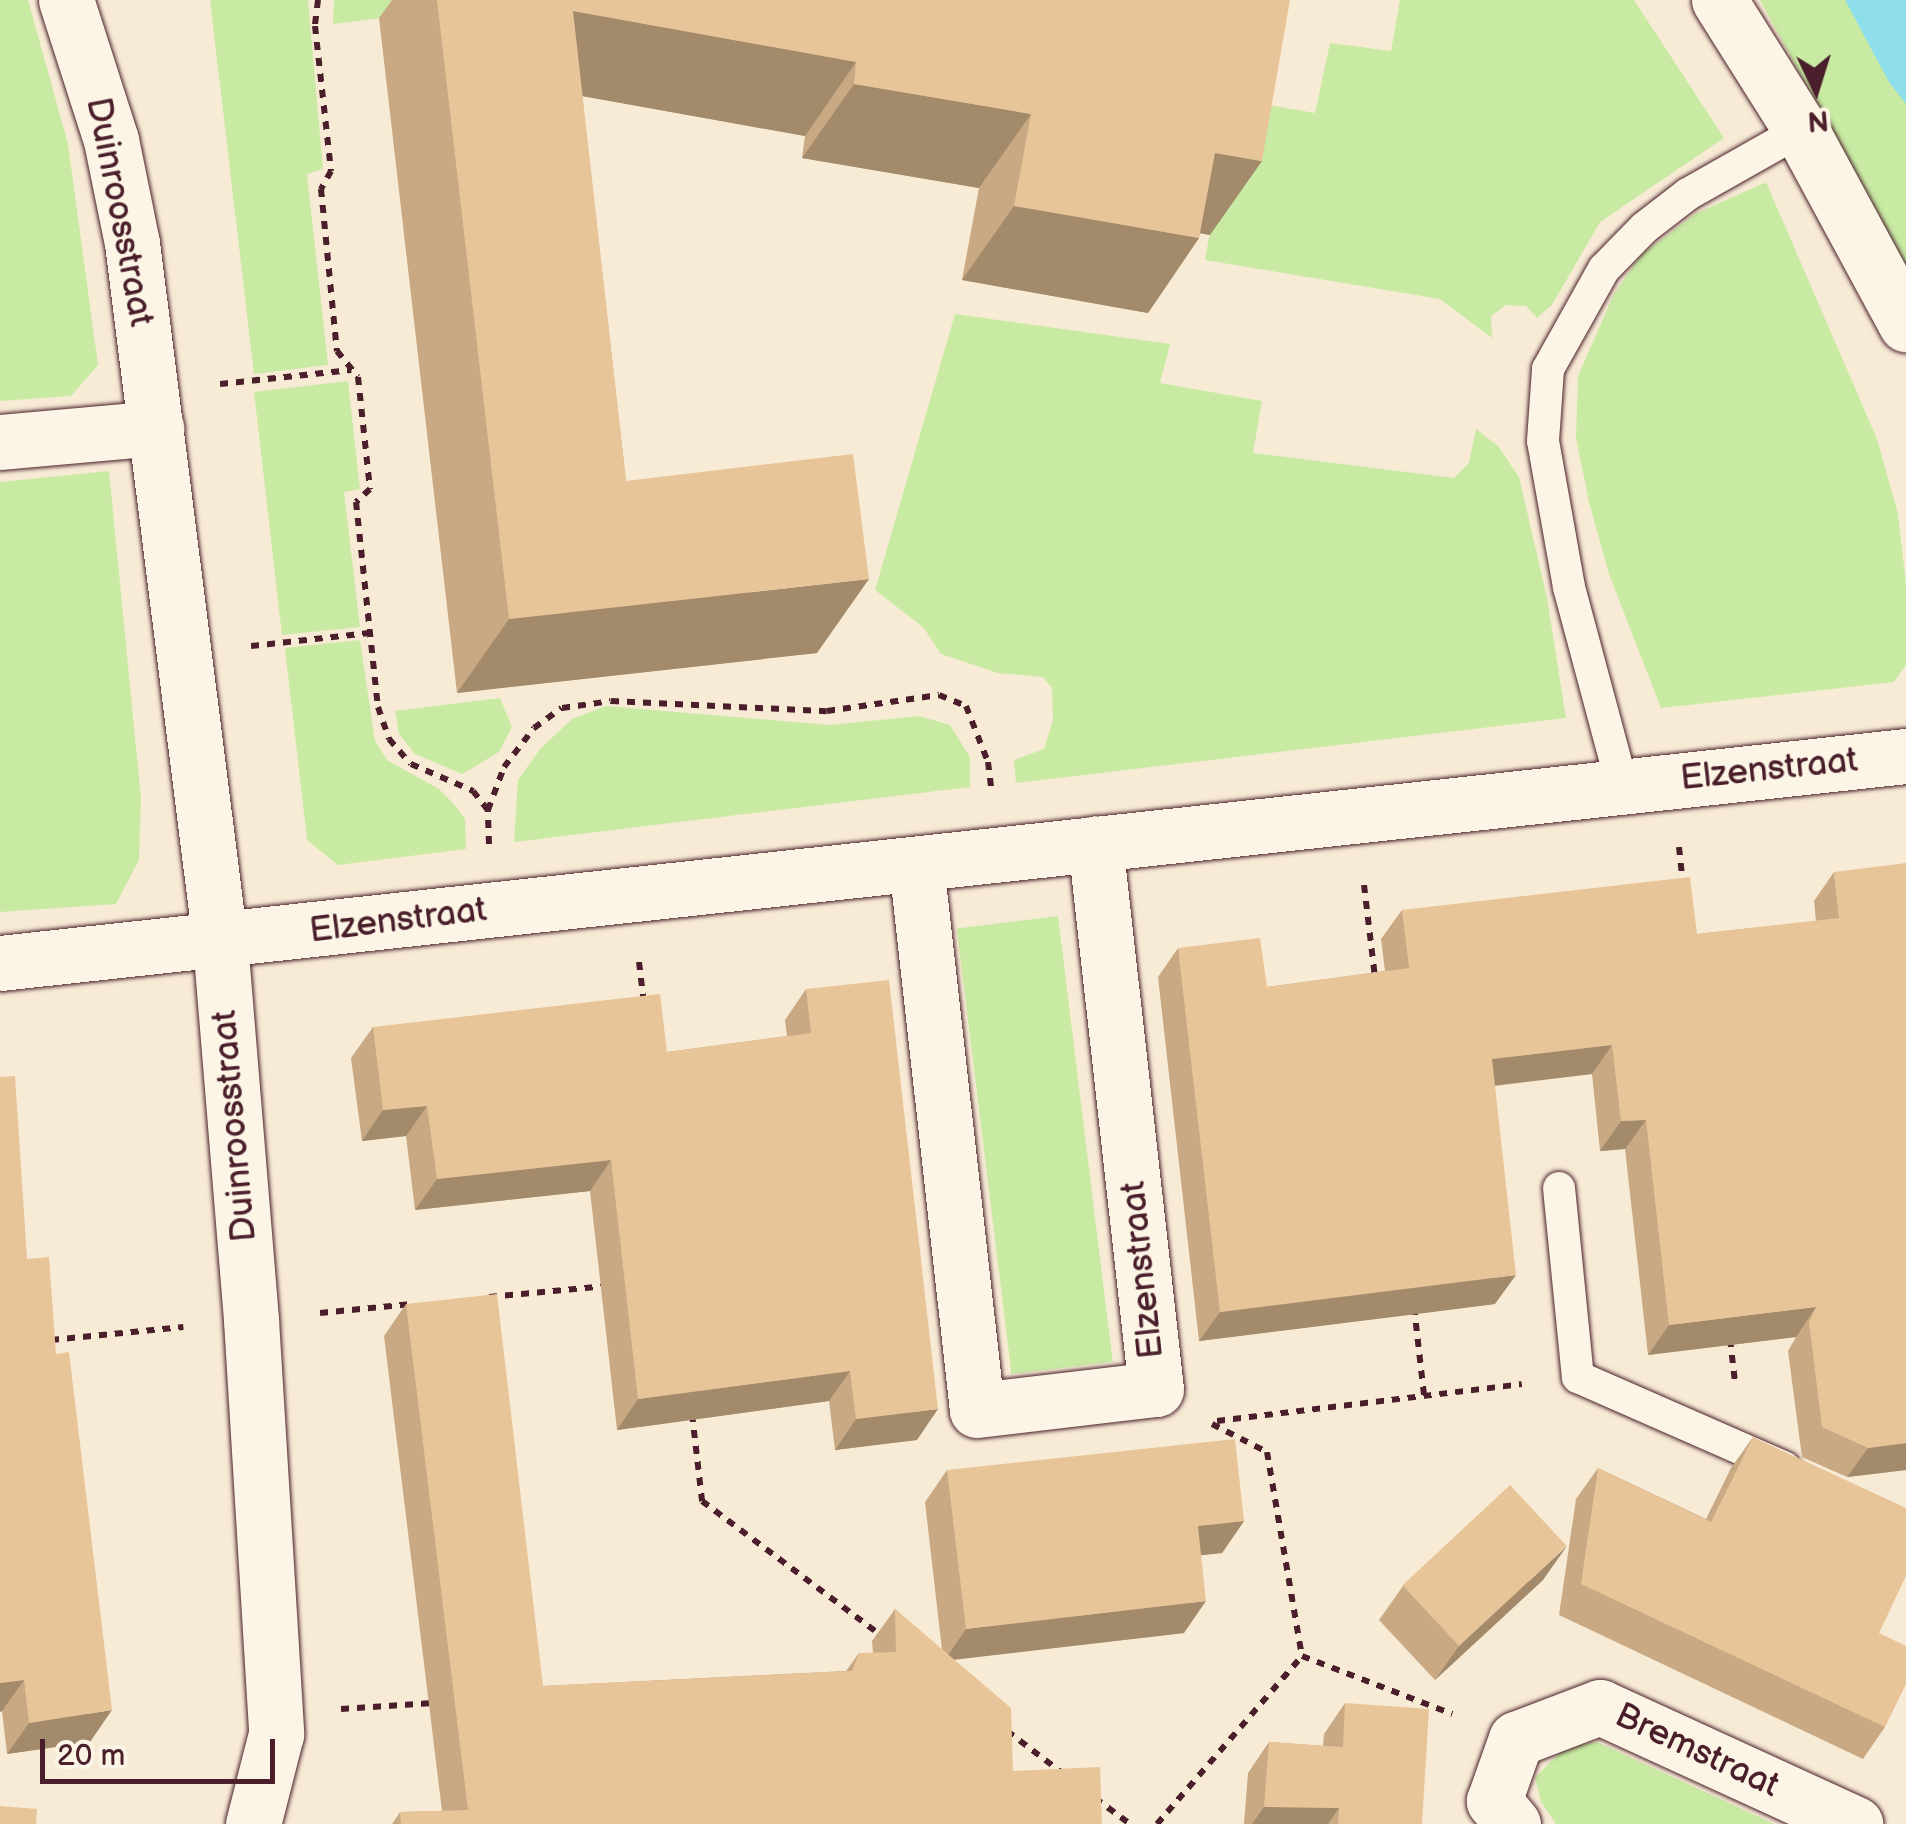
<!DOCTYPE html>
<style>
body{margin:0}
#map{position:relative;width:1906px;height:1824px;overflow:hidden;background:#f8ebd6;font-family:"Balsamiq Sans",sans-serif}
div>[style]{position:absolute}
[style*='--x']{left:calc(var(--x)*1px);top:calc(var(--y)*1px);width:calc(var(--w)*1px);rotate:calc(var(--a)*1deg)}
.green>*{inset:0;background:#c8eaa3;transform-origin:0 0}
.water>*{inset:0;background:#8fdeec}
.path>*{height:6px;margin-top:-3px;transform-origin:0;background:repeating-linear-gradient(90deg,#4a1f2b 0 8px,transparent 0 16px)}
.roads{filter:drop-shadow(0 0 2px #4a1f2b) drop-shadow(0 0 2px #4a1f2b)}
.lane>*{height:32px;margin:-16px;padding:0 16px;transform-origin:16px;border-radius:16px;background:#fcf5e5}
.street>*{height:55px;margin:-27.5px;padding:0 27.5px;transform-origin:27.5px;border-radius:27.5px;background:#fcf5e5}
.wall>*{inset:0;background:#c8a984}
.shaded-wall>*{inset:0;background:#a28a6b}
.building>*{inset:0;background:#e8c599;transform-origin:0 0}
span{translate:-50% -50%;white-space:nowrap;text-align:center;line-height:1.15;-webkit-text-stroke:8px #fcf5e5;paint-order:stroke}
.street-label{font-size:35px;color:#4a1f2b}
.north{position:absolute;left:1766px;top:40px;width:100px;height:100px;-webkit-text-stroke:8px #fcf5e5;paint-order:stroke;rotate:176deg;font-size:28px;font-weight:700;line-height:40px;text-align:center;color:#4a1f2b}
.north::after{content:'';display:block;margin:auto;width:35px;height:45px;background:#4a1f2b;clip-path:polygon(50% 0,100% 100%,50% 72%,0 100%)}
.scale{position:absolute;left:40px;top:1739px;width:235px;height:45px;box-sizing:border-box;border:5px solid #4a1f2b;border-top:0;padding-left:12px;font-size:30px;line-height:35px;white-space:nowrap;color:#4a1f2b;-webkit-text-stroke:8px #fcf5e5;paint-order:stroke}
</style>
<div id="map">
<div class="green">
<div style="clip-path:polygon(0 0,28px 0,68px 144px,98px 365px,71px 396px,0 401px)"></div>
<div style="clip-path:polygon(210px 0,308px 0,323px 169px,307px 174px,328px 365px,254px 374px)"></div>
<div style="clip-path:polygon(334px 0,429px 0,431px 12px,333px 24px)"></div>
<div style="clip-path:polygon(1400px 0,1634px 0,1724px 138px,1600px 222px,1552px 305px,1537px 318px,1526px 306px,1506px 305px,1491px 316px,1492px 338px,1440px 299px,1205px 260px,1234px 99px,1315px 113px,1330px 43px,1391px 51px)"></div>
<div style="clip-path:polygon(1760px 0,1906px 0,1906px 268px)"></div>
<div style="clip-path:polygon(1766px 182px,1877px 439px,1898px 514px,1906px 584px,1906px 665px,1894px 682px,1661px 708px,1609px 574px,1589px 502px,1576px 438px,1578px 376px,1614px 294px,1641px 255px,1695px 214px)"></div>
<div style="clip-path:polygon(955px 314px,1170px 344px,1160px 383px,1262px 401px,1253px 453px,1454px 478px,1469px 463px,1476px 429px,1498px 446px,1519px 477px,1547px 598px,1566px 718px,1016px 783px,1014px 760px,1044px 749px,1053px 720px,1052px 688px,1043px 677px,998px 673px,941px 654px,923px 627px,875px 590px)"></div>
<div style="clip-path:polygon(348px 381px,360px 489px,344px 492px,360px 627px,282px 635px,254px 392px)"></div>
<div style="clip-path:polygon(109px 471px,141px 798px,139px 860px,116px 904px,0 912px,0 482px)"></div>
<div style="clip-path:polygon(360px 640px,375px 741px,387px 760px,439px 789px,453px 803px,465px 819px,466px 849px,338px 865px,307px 840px,285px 648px)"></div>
<div style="clip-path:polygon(500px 698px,512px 727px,499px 752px,462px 774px,415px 754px,399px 734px,395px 711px)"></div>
<div style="clip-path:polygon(606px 706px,830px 725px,919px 716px,950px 725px,970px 757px,970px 787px,514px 842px,518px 780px,540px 749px,572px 719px)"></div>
<div style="left:1058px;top:916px;width:449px;height:102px;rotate:83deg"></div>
<div style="clip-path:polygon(1597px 1742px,1774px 1824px,1556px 1824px,1541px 1802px,1535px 1778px,1564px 1748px)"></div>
</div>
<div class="water">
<div style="clip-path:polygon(1845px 0,1906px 0,1906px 104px,1889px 82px)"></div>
</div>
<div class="path">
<div style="--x:318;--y:0;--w:26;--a:97"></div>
<div style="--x:315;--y:26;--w:146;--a:83.7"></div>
<div style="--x:331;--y:171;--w:21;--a:119"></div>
<div style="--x:321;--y:189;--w:163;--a:84.4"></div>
<div style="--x:337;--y:351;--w:33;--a:51"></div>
<div style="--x:358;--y:377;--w:113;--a:83.9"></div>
<div style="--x:370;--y:489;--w:19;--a:137"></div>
<div style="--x:356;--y:502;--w:206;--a:83.9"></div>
<div style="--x:378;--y:707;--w:34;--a:71"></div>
<div style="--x:389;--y:739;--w:33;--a:49"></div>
<div style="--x:411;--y:764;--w:68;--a:23.5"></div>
<div style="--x:473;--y:791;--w:24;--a:52"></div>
<div style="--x:220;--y:384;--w:132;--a:-6.1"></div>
<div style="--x:251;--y:646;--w:119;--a:-6.3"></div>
<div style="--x:489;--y:844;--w:34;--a:-92"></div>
<div style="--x:488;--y:810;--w:46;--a:-69.6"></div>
<div style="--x:504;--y:767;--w:49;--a:-52.4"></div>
<div style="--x:534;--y:728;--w:34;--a:-36"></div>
<div style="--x:562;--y:708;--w:49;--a:-8.1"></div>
<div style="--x:611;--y:701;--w:216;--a:2.7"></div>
<div style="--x:827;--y:711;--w:113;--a:-8.1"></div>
<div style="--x:939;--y:695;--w:29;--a:22"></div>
<div style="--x:966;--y:706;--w:60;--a:68.6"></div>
<div style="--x:988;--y:762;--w:26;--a:83"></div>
<div style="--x:1679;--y:847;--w:37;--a:84"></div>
<div style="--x:1364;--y:885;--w:93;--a:83.2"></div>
<div style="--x:639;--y:962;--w:42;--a:83.2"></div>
<div style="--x:489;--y:1297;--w:118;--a:-5.4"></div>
<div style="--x:1414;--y:1307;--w:89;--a:83.5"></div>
<div style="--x:320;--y:1313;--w:92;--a:-5.6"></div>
<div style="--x:1730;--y:1339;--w:43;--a:83.4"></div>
<div style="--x:51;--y:1340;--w:133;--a:-5.6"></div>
<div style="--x:692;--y:1414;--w:88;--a:83.4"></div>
<div style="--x:702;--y:1501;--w:225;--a:36.9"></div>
<div style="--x:1217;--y:1421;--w:307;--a:-6.9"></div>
<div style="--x:1212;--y:1424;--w:62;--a:27"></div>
<div style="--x:1267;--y:1452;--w:207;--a:80.3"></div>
<div style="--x:341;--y:1709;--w:92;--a:-3.7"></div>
<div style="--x:1007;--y:1731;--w:68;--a:37.2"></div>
<div style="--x:1095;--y:1798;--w:44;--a:36.6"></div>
<div style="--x:1157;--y:1824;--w:222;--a:-49.2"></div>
<div style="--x:1302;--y:1656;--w:161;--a:21.1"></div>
</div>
<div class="roads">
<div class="lane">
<div style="--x:1622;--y:785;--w:205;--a:-105"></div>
<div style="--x:1569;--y:587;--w:148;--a:-100.1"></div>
<div style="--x:1543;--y:441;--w:72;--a:-86"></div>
<div style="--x:1548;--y:369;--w:115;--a:-60.8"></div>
<div style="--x:1604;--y:269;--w:57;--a:-45.7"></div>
<div style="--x:1644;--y:228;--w:56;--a:-37.7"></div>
<div style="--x:1688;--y:194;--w:130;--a:-29.5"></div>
<div style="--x:1559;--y:1188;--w:190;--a:84.3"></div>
<div style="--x:1578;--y:1377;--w:226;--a:23.7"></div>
</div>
<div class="street">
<div style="--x:66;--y:0;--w:147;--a:72.2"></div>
<div style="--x:111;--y:140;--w:105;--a:78.5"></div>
<div style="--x:132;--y:243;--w:705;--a:82.82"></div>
<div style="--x:220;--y:942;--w:379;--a:85.3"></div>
<div style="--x:251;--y:1320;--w:415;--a:86.5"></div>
<div style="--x:276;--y:1734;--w:93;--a:104.3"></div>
<div style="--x:1719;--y:0;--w:154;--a:57.8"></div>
<div style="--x:1801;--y:130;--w:221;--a:61.6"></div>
<div style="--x:0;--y:442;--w:157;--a:-5.1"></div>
<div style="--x:916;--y:864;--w:549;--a:83.63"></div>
<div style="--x:977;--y:1410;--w:180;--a:-6.7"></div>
<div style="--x:1156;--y:1389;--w:549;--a:-96.37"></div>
<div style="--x:0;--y:963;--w:1917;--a:-6.2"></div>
<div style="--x:1513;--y:1824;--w:30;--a:-130"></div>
<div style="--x:1494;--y:1801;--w:66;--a:-70.5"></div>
<div style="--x:1516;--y:1739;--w:90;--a:-20.9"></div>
<div style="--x:1600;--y:1707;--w:281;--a:24.6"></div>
</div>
</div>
<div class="wall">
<div style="clip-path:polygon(392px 0,1290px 0,1210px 235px,1200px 233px,1199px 238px,1148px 313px,962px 280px,979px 188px,802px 158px,805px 136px,582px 96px,626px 481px,817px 653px,457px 693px,379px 18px)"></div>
<div style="clip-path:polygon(1834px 872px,1906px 1470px,1847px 1477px,1802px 1457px,1788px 1351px,1796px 1337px,1648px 1355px,1625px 1149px,1600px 1151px,1592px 1074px,1495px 1086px,1495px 1304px,1199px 1341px,1158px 977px,1178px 948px,1267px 987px,1385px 971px,1381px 939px,1402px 910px,1697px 934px,1816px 921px,1814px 901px)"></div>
<div style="clip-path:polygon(806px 989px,917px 1440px,835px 1450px,829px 1401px,617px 1430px,590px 1191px,415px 1210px,406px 1136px,362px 1141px,351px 1058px,373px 1027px,667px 1052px,787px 1036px,785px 1020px)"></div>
<div style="clip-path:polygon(0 1077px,27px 1259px,56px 1354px,90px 1742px,7px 1754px,2px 1711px,0 1712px)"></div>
<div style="clip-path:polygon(406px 1304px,543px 1686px,846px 1671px,859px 1653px,873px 1653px,872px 1641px,895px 1609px,942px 1650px,925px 1502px,947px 1470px,1244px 1521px,1222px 1553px,1201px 1555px,1184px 1633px,954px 1659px,1013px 1771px,1102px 1824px,392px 1824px,400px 1812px,442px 1811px,384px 1336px)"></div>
<div style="clip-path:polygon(1753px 1437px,1879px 1633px,1885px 1727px,1863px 1759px,1559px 1615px,1576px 1499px,1598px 1468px,1706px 1519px,1731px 1468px)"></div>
<div style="clip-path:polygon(1543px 1580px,1435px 1680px,1379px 1620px,1403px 1586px)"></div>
<div style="clip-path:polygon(1345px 1703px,1422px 1824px,1244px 1824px,1248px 1773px,1269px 1742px,1323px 1746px,1324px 1734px)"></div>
</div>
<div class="shaded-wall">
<div style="clip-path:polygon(573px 11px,856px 62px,805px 136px,521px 85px)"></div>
<div style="clip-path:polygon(854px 84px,1031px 114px,979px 188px,802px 158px)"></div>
<div style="clip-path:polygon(1215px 153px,1262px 161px,1210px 235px,1164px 227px)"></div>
<div style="clip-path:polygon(1014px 206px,1199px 238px,1148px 313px,962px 280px)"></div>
<div style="clip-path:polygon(869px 579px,817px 653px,457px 693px,509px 619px)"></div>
<div style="clip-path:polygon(1612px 1045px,1592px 1074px,1471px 1088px,1492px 1059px)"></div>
<div style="clip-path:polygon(427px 1106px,406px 1136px,362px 1141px,383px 1110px)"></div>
<div style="clip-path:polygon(1646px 1120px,1625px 1149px,1600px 1151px,1621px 1121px)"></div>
<div style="clip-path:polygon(611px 1160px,590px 1191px,415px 1210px,437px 1179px)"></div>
<div style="clip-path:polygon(1516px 1275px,1495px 1304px,1199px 1341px,1220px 1312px)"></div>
<div style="clip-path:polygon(1816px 1307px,1796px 1337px,1648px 1355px,1669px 1325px)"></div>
<div style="clip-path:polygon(850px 1371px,829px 1401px,617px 1430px,638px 1399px)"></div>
<div style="clip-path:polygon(938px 1409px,917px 1440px,835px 1450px,856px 1419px)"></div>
<div style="clip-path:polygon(1906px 1443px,1906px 1470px,1847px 1477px,1868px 1448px)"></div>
<div style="clip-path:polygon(1244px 1521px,1222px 1553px,1176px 1558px,1198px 1526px)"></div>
<div style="clip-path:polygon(1567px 1546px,1543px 1580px,1435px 1680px,1459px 1646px)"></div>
<div style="clip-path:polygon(1206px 1601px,1184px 1633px,944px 1661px,966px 1629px)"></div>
<div style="clip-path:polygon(24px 1680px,2px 1711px,0 1712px,0 1683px)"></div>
<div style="clip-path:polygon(112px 1710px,90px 1742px,7px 1754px,29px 1723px)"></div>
<div style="clip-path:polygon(1264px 1807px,1339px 1808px,1328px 1824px,1252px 1824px)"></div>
</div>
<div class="building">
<div style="clip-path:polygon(437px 0,1290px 0,1262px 161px,1215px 153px,1199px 238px,1014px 206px,1031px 114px,854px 84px,856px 62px,573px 11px,626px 481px,853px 454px,869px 579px,509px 619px)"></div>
<div style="clip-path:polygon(1906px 863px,1906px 1443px,1868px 1448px,1822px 1427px,1809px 1322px,1816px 1307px,1669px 1325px,1646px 1120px,1621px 1121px,1612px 1045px,1492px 1059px,1516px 1275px,1220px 1312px,1178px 948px,1260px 938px,1267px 987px,1409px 968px,1402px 910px,1690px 877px,1697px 934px,1839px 918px,1834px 872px)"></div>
<div style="clip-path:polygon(889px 980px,938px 1409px,856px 1419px,850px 1371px,638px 1399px,611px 1160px,437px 1179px,427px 1106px,383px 1110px,373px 1027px,660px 994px,667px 1052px,811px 1033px,806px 989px)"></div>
<div style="clip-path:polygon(15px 1076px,27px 1259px,49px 1257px,56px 1354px,69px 1352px,112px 1710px,29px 1723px,24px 1680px,0 1683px,0 1077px)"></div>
<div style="clip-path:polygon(497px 1294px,543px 1686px,852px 1671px,859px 1653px,896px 1652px,895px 1609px,1011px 1708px,1013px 1771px,1100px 1767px,1102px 1824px,401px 1824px,400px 1812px,468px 1810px,406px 1304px)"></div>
<div style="clip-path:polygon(1753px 1437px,1906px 1508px,1906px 1576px,1879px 1633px,1906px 1646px,1906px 1684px,1885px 1727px,1581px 1584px,1598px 1468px,1711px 1522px)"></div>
<div style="clip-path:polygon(1235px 1439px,1244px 1521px,1198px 1526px,1206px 1601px,966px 1629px,947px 1470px)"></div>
<div style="left:1510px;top:1485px;width:83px;height:147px;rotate:47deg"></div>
<div style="clip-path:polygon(1345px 1703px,1429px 1709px,1422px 1824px,1338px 1824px,1339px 1808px,1264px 1807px,1269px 1742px,1343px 1747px)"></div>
<div style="clip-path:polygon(0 1806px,37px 1809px,36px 1824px,0 1824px)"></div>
</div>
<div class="street-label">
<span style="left:119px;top:212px;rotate:79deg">Duinroosstraat</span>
<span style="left:1769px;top:770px;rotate:-6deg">Elzenstraat</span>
<span style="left:398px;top:921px;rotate:-7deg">Elzenstraat</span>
<span style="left:235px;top:1126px;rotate:-95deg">Duinroosstraat</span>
<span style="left:1143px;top:1270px;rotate:-96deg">Elzenstraat</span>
<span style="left:1697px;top:1751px;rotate:25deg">Bremstraat</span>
</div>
<div class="north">N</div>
<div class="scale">20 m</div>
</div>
